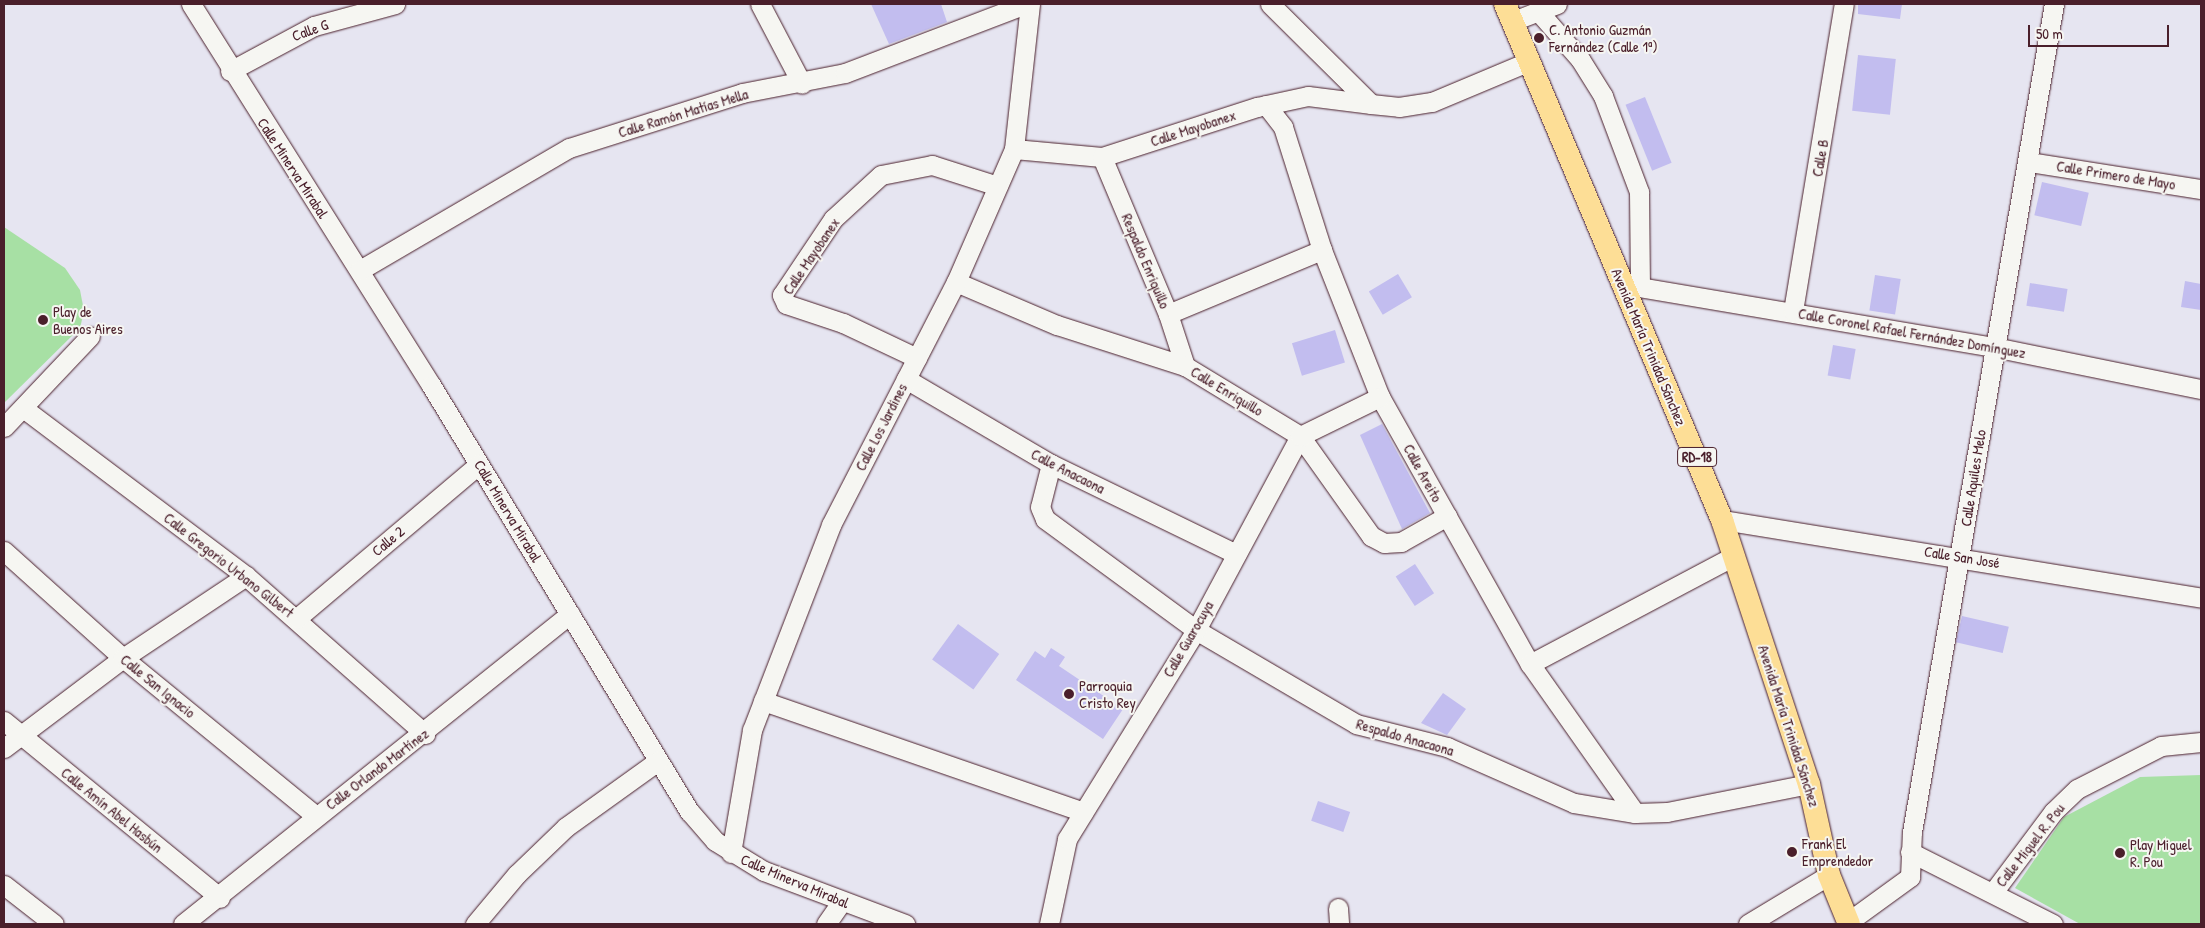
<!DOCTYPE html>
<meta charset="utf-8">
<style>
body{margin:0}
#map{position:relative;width:2205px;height:928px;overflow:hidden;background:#e6e5f1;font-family:"Patrick Hand",sans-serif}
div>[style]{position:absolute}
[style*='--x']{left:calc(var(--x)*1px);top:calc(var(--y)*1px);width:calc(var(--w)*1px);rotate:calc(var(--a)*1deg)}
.green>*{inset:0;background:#a7e0a4}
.building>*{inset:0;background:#c2bdef;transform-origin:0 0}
.roads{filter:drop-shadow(0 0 1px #4a1f2b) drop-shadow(0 0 1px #4a1f2b)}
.minor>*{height:19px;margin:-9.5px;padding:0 9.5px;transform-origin:9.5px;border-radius:9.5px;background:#f6f6f2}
.major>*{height:22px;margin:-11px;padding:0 11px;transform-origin:11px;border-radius:11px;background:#fdde96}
.dots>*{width:14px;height:14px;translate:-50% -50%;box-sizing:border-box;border:2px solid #f6f6f2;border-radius:50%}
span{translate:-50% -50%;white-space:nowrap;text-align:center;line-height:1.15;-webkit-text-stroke:4px #f6f6f2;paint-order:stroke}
.shield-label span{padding:1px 4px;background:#f6f6f2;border:1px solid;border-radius:4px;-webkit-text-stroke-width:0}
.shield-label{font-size:14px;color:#4a1f2b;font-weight:700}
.poi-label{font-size:15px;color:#4a1f2b}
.left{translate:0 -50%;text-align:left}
.street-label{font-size:15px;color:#4a1f2b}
.frame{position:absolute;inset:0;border:5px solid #4a1f2b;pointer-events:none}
.scale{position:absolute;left:2028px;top:25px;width:141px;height:22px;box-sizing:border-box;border:2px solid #4a1f2b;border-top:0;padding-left:6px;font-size:15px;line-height:18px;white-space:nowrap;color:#4a1f2b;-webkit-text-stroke:4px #f6f6f2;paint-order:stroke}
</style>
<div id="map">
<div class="green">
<div style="clip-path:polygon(4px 227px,65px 268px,80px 290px,84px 311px,80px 328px,4px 403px)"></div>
<div style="clip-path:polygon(2201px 775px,2201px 924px,2080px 924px,2015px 888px,2064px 817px,2140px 777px)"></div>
</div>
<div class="building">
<div style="clip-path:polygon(871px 4px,941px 4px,947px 22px,889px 44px)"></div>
<div style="clip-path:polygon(1858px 4px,1902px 4px,1900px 19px,1858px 14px)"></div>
<div style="left:1858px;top:55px;width:38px;height:56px;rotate:6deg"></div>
<div style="left:1645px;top:97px;width:71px;height:21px;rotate:68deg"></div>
<div style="left:2042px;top:182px;width:48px;height:34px;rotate:13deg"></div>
<div style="left:1398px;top:274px;width:27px;height:34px;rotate:59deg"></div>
<div style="left:1875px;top:275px;width:26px;height:36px;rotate:9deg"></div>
<div style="clip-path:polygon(2185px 281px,2201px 284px,2201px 310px,2181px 307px)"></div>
<div style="left:2030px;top:283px;width:38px;height:23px;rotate:9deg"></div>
<div style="left:1335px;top:330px;width:34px;height:45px;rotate:73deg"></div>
<div style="left:1833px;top:345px;width:23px;height:31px;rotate:10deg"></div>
<div style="clip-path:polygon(1382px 424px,1430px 513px,1402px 529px,1360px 435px)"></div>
<div style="left:1415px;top:564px;width:35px;height:23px;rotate:57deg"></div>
<div style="left:1962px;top:616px;width:48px;height:27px;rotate:13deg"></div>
<div style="left:958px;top:624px;width:51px;height:44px;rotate:36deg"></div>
<div style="clip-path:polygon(1051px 648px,1065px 657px,1059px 666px,1123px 709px,1103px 739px,1016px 680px,1035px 651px,1045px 658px)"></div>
<div style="clip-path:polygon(1443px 693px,1466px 709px,1447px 735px,1421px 723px)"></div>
<div style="left:1318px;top:801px;width:34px;height:21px;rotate:19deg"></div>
</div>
<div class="roads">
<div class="minor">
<div style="--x:191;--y:4;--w:450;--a:57.8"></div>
<div style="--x:431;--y:385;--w:499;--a:58.8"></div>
<div style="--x:690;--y:812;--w:38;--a:49"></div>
<div style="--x:715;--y:841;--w:57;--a:31.5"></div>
<div style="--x:764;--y:871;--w:151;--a:20.6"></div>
<div style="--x:760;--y:4;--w:90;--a:62.3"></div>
<div style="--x:1270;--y:4;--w:142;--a:44.7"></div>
<div style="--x:1371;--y:104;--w:28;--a:6"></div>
<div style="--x:1399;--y:107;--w:33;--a:-9"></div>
<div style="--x:1432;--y:102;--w:106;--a:-22.7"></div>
<div style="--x:1538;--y:11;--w:64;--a:48.8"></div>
<div style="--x:1580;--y:59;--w:44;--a:58.1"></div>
<div style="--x:1603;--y:96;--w:103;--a:69.4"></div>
<div style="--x:1639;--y:192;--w:95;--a:89.4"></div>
<div style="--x:1513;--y:21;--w:47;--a:-21.1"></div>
<div style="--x:230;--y:71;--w:95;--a:-28.2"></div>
<div style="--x:314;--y:26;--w:84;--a:-15.2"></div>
<div style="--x:1266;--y:105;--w:28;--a:52"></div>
<div style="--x:1283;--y:127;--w:129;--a:72.4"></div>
<div style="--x:1322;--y:250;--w:158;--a:68.5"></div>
<div style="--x:1380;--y:397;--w:306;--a:60.7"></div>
<div style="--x:1530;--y:664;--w:182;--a:54.8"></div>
<div style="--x:1014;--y:149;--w:88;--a:5.2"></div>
<div style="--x:1102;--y:157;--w:163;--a:-17.9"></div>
<div style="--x:1257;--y:107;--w:52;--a:-12.2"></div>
<div style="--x:1308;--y:96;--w:64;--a:7.2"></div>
<div style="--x:1102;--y:157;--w:170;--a:67.2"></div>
<div style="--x:1168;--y:314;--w:55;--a:71.9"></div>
<div style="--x:2030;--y:162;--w:173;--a:9"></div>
<div style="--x:360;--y:270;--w:242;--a:-30.3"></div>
<div style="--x:569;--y:148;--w:182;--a:-17.6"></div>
<div style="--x:742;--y:93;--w:105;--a:-11"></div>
<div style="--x:845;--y:73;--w:194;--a:-20.9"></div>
<div style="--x:956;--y:282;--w:110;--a:23.1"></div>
<div style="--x:1057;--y:325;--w:134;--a:17.8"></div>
<div style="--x:1185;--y:366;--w:135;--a:31.3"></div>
<div style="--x:1300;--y:436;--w:123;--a:54.6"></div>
<div style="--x:1371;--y:536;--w:15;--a:28"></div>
<div style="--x:1384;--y:543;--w:17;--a:-3"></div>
<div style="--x:1401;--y:542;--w:53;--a:-29.5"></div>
<div style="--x:1621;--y:284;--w:378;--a:9.6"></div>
<div style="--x:1994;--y:347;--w:211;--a:11.5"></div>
<div style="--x:1793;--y:311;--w:311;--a:-80.6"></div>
<div style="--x:1168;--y:314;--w:167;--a:-22.6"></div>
<div style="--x:917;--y:358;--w:82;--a:-154.7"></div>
<div style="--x:843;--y:323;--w:60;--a:-161.6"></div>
<div style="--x:786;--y:304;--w:10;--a:-114"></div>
<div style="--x:782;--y:295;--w:92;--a:-56.1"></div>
<div style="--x:833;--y:219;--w:65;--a:-42.5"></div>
<div style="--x:881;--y:175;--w:52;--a:-11.1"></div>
<div style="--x:932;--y:165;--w:69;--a:17.7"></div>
<div style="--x:906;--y:379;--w:168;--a:30.4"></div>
<div style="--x:1051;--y:464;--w:206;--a:25.9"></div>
<div style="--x:23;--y:408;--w:279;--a:37"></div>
<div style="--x:246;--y:576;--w:239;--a:41.4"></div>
<div style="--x:4;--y:427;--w:125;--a:-46.6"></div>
<div style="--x:1051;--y:464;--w:44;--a:104.3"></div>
<div style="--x:1040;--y:507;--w:13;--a:67"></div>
<div style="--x:1045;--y:519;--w:187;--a:36.3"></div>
<div style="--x:1196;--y:630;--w:186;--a:30.4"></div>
<div style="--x:1356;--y:724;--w:94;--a:14.2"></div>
<div style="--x:1447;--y:747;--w:139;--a:23.8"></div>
<div style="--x:1574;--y:803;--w:62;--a:9.3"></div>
<div style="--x:1635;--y:813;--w:32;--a:-2"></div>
<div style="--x:1667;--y:812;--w:145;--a:-11.2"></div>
<div style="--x:1722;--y:520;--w:485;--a:9.2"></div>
<div style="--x:4;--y:551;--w:160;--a:42"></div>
<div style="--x:123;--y:658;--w:248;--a:39.3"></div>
<div style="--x:297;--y:618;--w:238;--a:-40.2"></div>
<div style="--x:1530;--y:664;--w:231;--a:-27.9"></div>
<div style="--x:763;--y:701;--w:339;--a:19.1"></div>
<div style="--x:4;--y:721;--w:279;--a:39.3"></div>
<div style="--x:4;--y:748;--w:149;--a:-37.1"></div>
<div style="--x:123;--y:658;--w:148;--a:-33.7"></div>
<div style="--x:1910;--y:852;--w:160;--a:26.7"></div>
<div style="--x:731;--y:853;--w:125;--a:-80.3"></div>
<div style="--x:752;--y:730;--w:220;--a:-68.9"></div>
<div style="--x:831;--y:525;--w:273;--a:-62.8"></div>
<div style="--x:956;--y:282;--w:145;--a:-66.4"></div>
<div style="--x:1014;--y:149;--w:146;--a:-83.7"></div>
<div style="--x:4;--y:885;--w:63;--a:38"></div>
<div style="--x:1994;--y:891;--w:99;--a:-53.2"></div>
<div style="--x:2053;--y:812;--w:33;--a:-44"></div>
<div style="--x:2077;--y:789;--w:94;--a:-27.1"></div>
<div style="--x:2161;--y:746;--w:40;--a:-5.7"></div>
<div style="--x:1338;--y:908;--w:16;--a:86"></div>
<div style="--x:1848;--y:922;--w:77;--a:-36"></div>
<div style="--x:1910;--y:877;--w:45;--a:-87.5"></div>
<div style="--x:1912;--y:832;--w:840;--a:-80.27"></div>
<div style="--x:183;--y:924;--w:496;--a:-38.7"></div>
<div style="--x:475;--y:924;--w:65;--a:-50"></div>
<div style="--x:517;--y:874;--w:68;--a:-43.8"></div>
<div style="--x:566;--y:827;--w:113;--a:-35.7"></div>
<div style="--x:826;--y:924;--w:28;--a:-55"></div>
<div style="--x:1049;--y:924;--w:87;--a:-78"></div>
<div style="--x:1067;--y:839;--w:246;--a:-58.3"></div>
<div style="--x:1196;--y:630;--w:220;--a:-61.8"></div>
<div style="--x:1300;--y:436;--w:89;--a:-26"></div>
<div style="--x:1748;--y:924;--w:95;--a:-31.2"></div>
</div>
<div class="major">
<div style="--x:1505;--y:4;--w:560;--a:67.19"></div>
<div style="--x:1722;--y:520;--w:278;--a:71.8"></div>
<div style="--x:1809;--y:784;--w:93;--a:77.6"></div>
<div style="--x:1829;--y:875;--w:53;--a:67.8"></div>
</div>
</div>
<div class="dots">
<div style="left:1539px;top:38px;background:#4a1f2b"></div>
<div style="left:43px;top:320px;background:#4a1f2b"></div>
<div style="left:1069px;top:694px;background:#4a1f2b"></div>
<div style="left:1792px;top:852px;background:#4a1f2b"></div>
<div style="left:2120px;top:853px;background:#4a1f2b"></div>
</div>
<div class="shield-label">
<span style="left:1697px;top:457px">RD-18</span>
</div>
<div class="poi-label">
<span class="left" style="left:1549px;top:38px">C. Antonio Guzmán<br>Fernández (Calle 1ª)</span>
<span class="left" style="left:53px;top:320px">Play de<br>Buenos Aires</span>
<span class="left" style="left:1079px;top:694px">Parroquia<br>Cristo Rey</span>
<span class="left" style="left:1802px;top:852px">Frank El<br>Emprendedor</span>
<span class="left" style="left:2130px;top:853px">Play Miguel<br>R. Pou</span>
</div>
<div class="street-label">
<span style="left:310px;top:30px;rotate:-20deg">Calle G</span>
<span style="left:683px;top:113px;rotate:-17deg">Calle Ramón Matías Mella</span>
<span style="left:1193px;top:128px;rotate:-18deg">Calle Mayobanex</span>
<span style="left:1820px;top:158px;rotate:-80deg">Calle B</span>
<span style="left:293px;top:168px;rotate:57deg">Calle Minerva Mirabal</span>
<span style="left:2116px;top:175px;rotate:9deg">Calle Primero de Mayo</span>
<span style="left:811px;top:256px;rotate:-56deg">Calle Mayobanex</span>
<span style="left:1146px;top:261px;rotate:67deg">Respaldo Enriquillo</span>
<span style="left:1912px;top:333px;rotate:10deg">Calle Coronel Rafael Fernández Domínguez</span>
<span style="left:1649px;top:347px;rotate:67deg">Avenida María Trinidad Sánchez</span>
<span style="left:1227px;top:391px;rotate:31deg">Calle Enriquillo</span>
<span style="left:881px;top:427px;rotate:-63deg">Calle Los Jardines</span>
<span style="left:1068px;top:471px;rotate:27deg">Calle Anacaona</span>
<span style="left:1423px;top:473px;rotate:61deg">Calle Areito</span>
<span style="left:1973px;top:478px;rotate:-81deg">Calle Aquiles Melo</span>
<span style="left:508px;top:511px;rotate:59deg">Calle Minerva Mirabal</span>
<span style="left:388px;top:541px;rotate:-40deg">Calle 2</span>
<span style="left:1962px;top:557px;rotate:9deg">Calle San José</span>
<span style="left:229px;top:565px;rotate:38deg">Calle Gregorio Urbano Gilbert</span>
<span style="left:1188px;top:639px;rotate:-60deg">Calle Guarocuya</span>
<span style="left:158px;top:686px;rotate:39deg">Calle San Ignacio</span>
<span style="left:1789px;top:726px;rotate:72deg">Avenida María Trinidad Sánchez</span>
<span style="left:1405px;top:737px;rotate:16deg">Respaldo Anacaona</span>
<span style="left:377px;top:769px;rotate:-37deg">Calle Orlando Martínez</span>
<span style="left:112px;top:810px;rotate:39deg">Calle Amín Abel Hasbún</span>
<span style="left:2030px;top:845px;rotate:-52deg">Calle Miguel R. Pou</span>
<span style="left:795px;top:881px;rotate:23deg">Calle Minerva Mirabal</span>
</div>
<div class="frame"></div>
<div class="scale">50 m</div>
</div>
